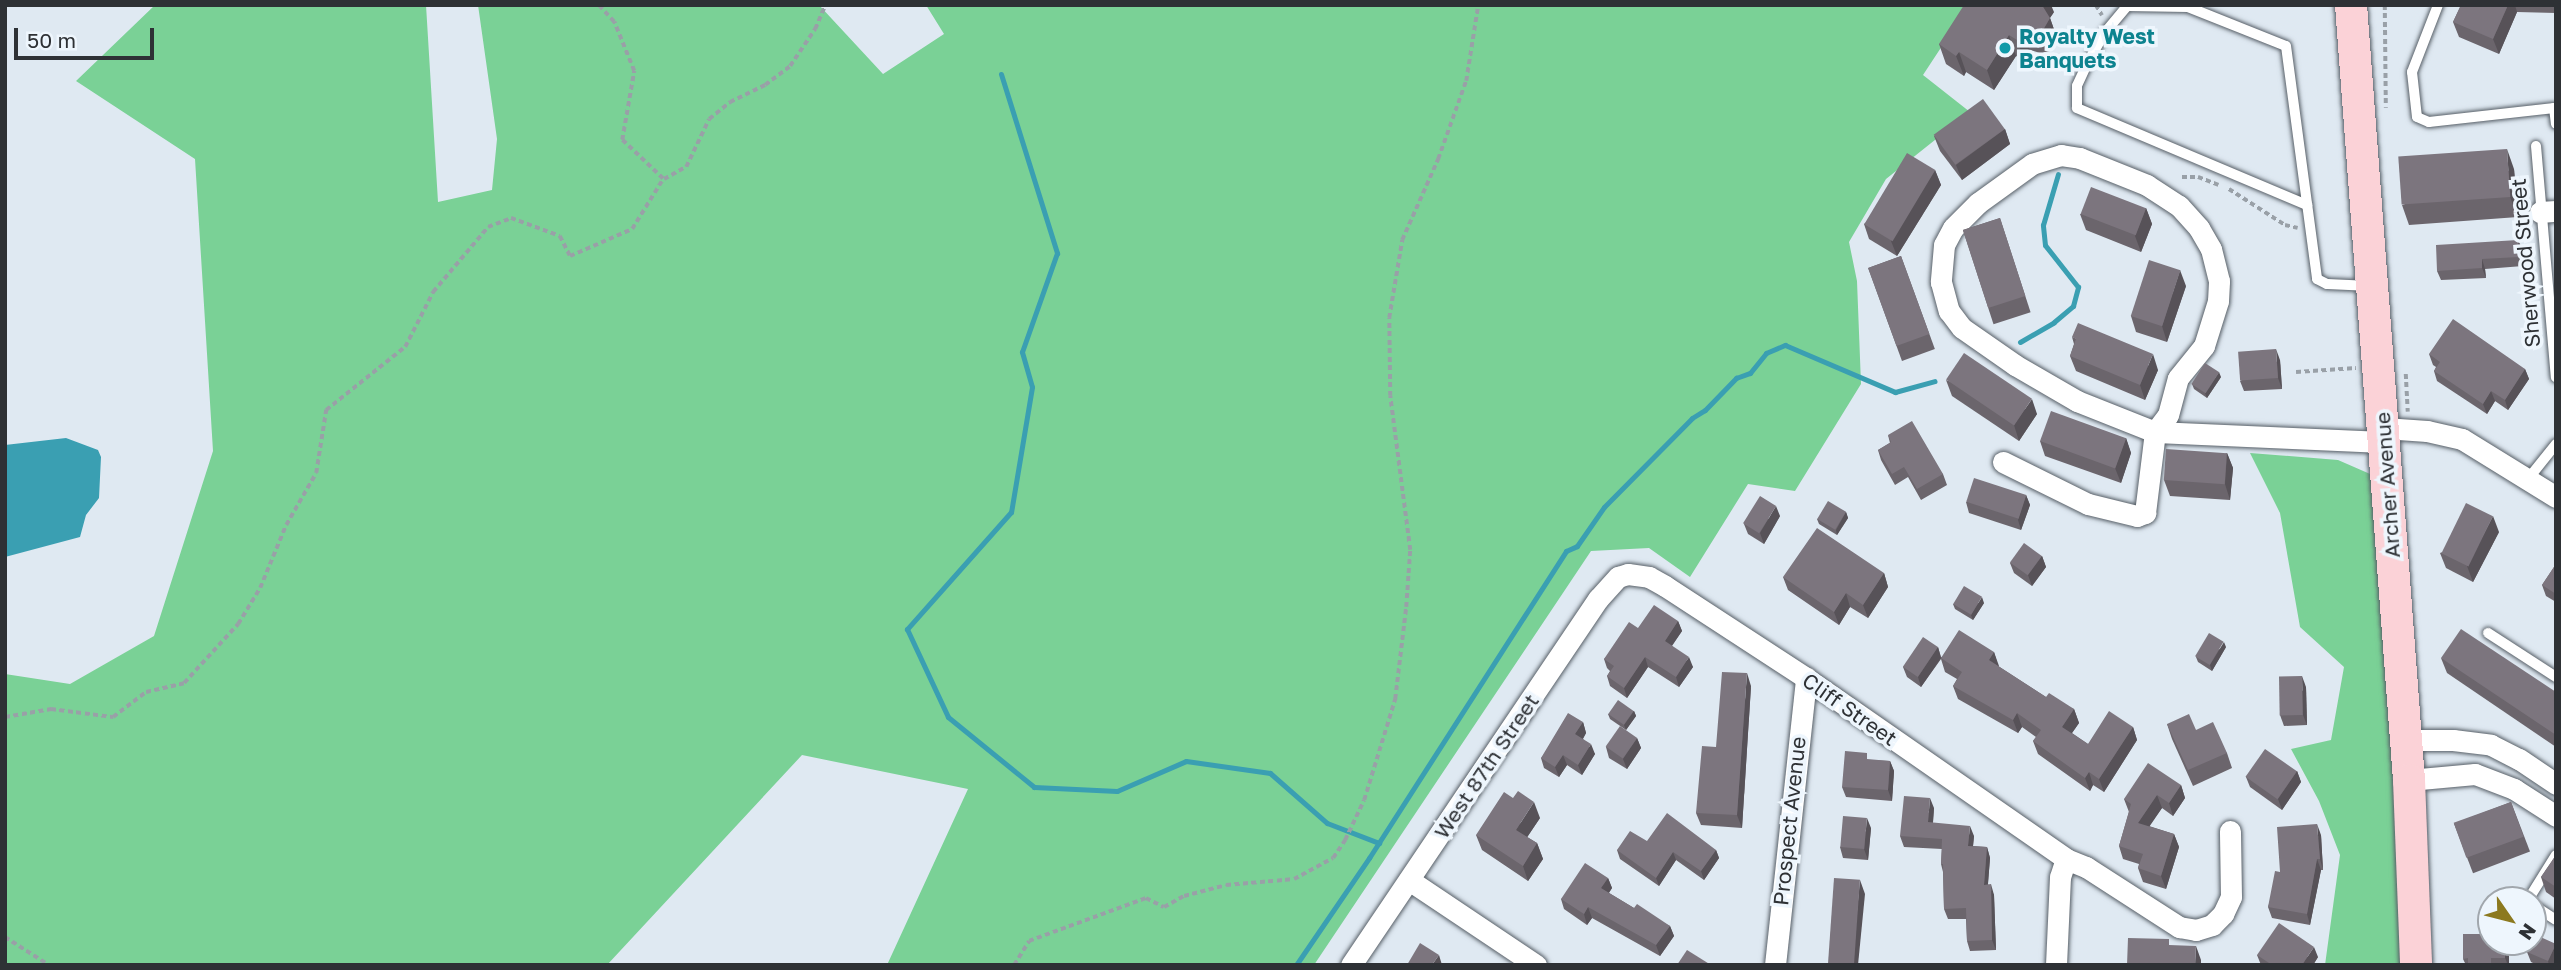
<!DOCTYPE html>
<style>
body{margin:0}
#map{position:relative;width:2561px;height:970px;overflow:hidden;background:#dfe9f2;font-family:"Golos Text",sans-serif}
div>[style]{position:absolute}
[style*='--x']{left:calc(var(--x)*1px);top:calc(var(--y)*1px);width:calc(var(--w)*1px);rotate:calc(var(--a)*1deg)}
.forest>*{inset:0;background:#7ad196}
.water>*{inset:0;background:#3a9fb2}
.stream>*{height:5px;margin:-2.5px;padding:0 2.5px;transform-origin:2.5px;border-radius:2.5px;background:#3a9fb2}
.path>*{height:3.5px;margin-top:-1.75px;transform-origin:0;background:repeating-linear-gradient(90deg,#99a0a7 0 5px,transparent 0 8.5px)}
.roads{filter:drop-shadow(0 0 2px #575f67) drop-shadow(0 0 2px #575f67)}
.service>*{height:10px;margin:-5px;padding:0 5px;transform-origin:5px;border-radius:5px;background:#fff}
.minor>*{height:21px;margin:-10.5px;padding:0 10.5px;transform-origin:10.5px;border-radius:10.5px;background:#fff}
.primary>*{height:32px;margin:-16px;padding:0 16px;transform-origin:16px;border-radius:16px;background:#fbd2d7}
.wall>*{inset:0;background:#6b656c;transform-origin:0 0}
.shaded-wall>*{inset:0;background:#575258}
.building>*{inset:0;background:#7c757e;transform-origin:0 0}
.dots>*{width:19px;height:19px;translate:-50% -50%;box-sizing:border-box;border:4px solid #eef6fd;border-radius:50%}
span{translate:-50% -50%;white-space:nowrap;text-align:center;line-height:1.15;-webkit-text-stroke:7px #eef6fd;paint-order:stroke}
.culture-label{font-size:21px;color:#0d838f;font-weight:700}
.left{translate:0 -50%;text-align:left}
.street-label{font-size:21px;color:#2e3135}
.frame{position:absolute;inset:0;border:7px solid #2e3135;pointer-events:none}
.north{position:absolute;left:2477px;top:886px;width:70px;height:70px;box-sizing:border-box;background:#eef6fd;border:2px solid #a1a7ad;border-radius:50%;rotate:125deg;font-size:19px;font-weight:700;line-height:28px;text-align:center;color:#2e3135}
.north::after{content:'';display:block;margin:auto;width:24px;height:32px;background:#8c791f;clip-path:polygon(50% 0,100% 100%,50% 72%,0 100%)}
.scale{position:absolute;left:14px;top:28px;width:140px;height:32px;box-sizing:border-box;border:4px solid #2e3135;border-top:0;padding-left:9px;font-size:21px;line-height:24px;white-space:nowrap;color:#2e3135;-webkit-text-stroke:5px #eef6fd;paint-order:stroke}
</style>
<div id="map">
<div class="forest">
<div style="clip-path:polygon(155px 5px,426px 5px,438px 202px,492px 190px,497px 139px,478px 5px,819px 5px,883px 74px,944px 34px,926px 5px,1969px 5px,1923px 75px,1970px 112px,1886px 179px,1849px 242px,1857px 281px,1861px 384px,1795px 491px,1748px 484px,1690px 577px,1649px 548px,1591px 551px,1314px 965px,887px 965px,968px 789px,802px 755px,607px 965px,5px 965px,5px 674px,70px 684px,154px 636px,213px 451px,195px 159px,76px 81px)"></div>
<div style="clip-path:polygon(2250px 453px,2338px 460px,2377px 477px,2405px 965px,2325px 965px,2340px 855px,2319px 801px,2291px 749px,2331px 740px,2344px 667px,2300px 627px,2280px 513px)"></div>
</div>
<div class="water">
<div style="clip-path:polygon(66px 438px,98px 450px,101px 457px,99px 498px,86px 515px,80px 537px,5px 557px,5px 445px)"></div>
</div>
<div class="stream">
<div style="--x:1001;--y:74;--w:188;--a:72.6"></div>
<div style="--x:1057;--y:253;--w:105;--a:109.5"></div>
<div style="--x:1022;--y:352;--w:36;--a:74"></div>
<div style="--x:1032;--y:387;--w:127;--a:99.5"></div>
<div style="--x:1011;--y:512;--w:157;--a:131.6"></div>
<div style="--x:907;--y:629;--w:97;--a:65"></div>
<div style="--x:948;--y:717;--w:111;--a:39.1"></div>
<div style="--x:1034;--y:787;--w:83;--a:2.8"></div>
<div style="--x:1117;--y:791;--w:75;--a:-23.5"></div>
<div style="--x:1186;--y:761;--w:85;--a:8.1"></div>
<div style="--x:1270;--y:773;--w:76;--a:41.3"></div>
<div style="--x:1327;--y:823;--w:56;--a:21"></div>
<div style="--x:2020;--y:342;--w:39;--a:-30"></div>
<div style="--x:2054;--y:322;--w:25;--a:-40"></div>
<div style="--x:2073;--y:306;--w:20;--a:-75"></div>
<div style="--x:2078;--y:287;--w:53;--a:-128.2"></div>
<div style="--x:2045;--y:245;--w:20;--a:-96"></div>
<div style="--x:2043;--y:225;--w:53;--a:-73.6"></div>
<div style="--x:1296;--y:965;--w:130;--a:-55.7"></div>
<div style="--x:1369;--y:858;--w:365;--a:-57.3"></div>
<div style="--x:1566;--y:551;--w:12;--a:-24"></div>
<div style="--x:1577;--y:546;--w:47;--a:-55.3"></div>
<div style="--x:1604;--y:507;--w:125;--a:-45.3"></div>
<div style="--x:1692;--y:418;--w:15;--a:-32"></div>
<div style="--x:1705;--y:410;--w:45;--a:-45.9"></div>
<div style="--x:1736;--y:378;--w:15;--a:-20"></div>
<div style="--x:1750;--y:373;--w:26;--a:-51"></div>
<div style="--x:1766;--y:353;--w:21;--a:-23"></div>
<div style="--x:1785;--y:345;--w:120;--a:23.1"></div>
<div style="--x:1895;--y:392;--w:41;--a:-15.4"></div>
</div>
<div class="path">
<div style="--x:2096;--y:5;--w:12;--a:59"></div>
<div style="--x:2385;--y:5;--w:103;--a:89.4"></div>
<div style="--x:2182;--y:177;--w:16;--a:0"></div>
<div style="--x:2198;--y:177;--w:22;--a:21"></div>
<div style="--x:664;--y:179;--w:25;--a:-29"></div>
<div style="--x:686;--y:167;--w:53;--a:-64.4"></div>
<div style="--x:709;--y:119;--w:27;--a:-39"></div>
<div style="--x:730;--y:102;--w:39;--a:-26"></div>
<div style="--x:765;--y:85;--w:31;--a:-37"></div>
<div style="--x:790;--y:66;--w:45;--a:-56"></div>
<div style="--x:815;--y:29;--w:26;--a:-67"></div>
<div style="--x:2229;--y:189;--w:67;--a:32.7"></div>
<div style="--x:2285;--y:225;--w:13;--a:13"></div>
<div style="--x:2296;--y:372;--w:60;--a:-3.8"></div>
<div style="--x:2406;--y:374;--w:38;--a:87"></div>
<div style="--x:5;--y:717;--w:47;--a:-9.9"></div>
<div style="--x:51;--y:709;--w:63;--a:7.4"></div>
<div style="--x:113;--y:717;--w:41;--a:-37.1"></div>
<div style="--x:146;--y:692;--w:39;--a:-13"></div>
<div style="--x:184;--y:683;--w:80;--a:-47.5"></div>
<div style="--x:238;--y:624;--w:42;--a:-58.6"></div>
<div style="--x:260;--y:588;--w:68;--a:-67.6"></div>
<div style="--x:286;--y:525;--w:60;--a:-60"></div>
<div style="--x:316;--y:473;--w:64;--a:-81"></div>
<div style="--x:326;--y:410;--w:101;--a:-38.6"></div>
<div style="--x:405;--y:347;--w:62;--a:-63"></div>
<div style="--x:433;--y:292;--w:85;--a:-49.8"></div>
<div style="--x:488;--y:227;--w:25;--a:-21"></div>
<div style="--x:511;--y:218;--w:52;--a:20.2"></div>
<div style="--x:560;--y:236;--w:22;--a:63"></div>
<div style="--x:570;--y:256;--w:68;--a:-23.5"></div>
<div style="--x:632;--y:229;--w:59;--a:-58.2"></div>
<div style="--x:663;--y:179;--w:57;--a:-136.4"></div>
<div style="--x:622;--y:140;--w:70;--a:-80.1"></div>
<div style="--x:634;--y:71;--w:53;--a:-112.2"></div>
<div style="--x:614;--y:22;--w:23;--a:-133"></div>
<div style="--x:5;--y:937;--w:52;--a:32.5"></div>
<div style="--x:1014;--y:965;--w:28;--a:-58"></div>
<div style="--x:1029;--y:941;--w:125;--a:-20.2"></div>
<div style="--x:1146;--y:898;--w:20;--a:27"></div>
<div style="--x:1164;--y:907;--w:23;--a:-29"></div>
<div style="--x:1184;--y:896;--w:43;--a:-14.7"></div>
<div style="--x:1226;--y:885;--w:68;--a:-5"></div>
<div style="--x:1294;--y:879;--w:44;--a:-28.3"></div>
<div style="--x:1333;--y:858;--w:22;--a:-56"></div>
<div style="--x:1345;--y:840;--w:44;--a:-64.6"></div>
<div style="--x:1364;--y:800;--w:106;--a:-72.9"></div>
<div style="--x:1395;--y:699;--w:93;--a:-83.2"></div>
<div style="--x:1406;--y:607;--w:57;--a:-86"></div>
<div style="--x:1410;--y:550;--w:155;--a:-97.4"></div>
<div style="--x:1390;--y:396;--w:78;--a:-90.7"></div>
<div style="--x:1389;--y:318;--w:79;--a:-80.5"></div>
<div style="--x:1402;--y:240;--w:89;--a:-66"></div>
<div style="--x:1438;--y:159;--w:83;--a:-70.3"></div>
<div style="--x:1466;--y:81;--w:77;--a:-81"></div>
</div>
<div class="roads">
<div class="service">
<div style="--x:2128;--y:5;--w:38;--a:130"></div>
<div style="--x:2104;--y:34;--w:32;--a:120"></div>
<div style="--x:2088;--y:62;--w:26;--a:115"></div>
<div style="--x:2077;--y:86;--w:22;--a:90"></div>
<div style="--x:2077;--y:108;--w:250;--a:22.9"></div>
<div style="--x:2438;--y:5;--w:72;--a:111.2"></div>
<div style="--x:2412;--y:72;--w:45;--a:83.7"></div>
<div style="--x:2417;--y:117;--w:13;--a:23"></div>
<div style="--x:2429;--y:122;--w:126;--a:-6.4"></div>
<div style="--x:2554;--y:108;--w:16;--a:83"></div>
<div style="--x:2127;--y:6;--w:61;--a:0.9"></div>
<div style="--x:2188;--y:7;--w:105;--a:21.7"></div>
<div style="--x:2286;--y:46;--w:235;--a:82.4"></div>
<div style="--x:2317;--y:279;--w:11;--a:27"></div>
<div style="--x:2327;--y:284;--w:44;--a:2.6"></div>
<div style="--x:2536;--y:146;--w:232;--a:85.1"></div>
<div style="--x:2528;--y:479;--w:45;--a:-51.3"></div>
<div style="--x:2488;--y:633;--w:81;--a:32.9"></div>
<div style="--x:2528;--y:900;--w:53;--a:-58.1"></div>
<div style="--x:2533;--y:905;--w:27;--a:33"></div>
</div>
<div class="minor">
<div style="--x:2540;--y:212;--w:16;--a:-4"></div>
<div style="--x:2384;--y:428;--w:43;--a:4"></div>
<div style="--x:2427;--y:431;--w:36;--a:13"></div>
<div style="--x:2462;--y:439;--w:110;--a:31.7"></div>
<div style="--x:2003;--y:462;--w:95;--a:26.3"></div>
<div style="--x:2088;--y:504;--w:50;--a:13.8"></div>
<div style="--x:2137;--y:516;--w:9;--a:-21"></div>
<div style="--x:2145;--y:513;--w:82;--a:-83"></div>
<div style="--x:2155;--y:432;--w:21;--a:-53"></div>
<div style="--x:2168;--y:415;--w:38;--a:-75"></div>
<div style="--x:2178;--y:378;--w:41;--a:-50.9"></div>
<div style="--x:2204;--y:346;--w:47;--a:-72.7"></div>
<div style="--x:2218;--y:301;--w:20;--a:-87"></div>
<div style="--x:2219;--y:281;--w:33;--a:-104"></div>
<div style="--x:2211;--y:249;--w:24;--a:-120"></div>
<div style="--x:2199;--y:228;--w:30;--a:-132"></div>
<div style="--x:2179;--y:206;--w:38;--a:-147"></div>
<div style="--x:2147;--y:185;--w:72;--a:-158.1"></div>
<div style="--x:2080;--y:158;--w:19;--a:-171"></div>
<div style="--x:2061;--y:155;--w:30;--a:163"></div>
<div style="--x:2032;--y:164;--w:67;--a:144.2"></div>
<div style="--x:1978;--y:203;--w:35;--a:135"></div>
<div style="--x:1953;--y:228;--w:19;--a:118"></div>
<div style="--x:1944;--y:245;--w:37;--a:95"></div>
<div style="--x:1941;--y:282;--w:30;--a:75"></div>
<div style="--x:1949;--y:311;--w:21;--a:53"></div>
<div style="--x:1962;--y:328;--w:65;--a:34.9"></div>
<div style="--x:2015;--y:365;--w:72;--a:30.1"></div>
<div style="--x:2077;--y:401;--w:84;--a:21.7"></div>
<div style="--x:2155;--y:432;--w:229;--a:2.5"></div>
<div style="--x:2405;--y:740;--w:48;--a:0"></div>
<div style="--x:2453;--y:740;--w:38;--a:7"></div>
<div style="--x:2491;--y:745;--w:31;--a:27"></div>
<div style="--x:2519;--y:759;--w:45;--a:34"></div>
<div style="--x:2409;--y:780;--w:66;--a:-5.2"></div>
<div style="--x:2475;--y:774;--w:42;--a:21"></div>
<div style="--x:2514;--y:789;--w:50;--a:32.7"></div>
<div style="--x:1409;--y:880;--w:153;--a:33.8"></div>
<div style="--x:1351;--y:965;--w:442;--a:-56"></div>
<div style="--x:1598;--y:599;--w:30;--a:-48"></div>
<div style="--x:1618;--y:577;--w:10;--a:-17"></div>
<div style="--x:1628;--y:574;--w:21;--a:8"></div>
<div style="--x:1649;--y:577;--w:18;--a:29"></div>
<div style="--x:1665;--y:586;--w:168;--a:33.1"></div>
<div style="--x:1806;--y:678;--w:317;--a:34.8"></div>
<div style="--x:2066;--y:859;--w:22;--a:22"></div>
<div style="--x:2086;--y:867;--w:111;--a:32.8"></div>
<div style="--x:2179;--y:927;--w:17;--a:10"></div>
<div style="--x:2196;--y:930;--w:17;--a:-17"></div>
<div style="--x:2212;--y:925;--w:16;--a:-45"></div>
<div style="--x:2223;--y:914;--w:19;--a:-65"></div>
<div style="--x:2231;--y:897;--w:66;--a:-90.9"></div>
<div style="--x:1775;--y:965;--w:289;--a:-83.8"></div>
<div style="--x:2056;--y:965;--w:88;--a:-87.4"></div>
<div style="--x:2060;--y:877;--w:19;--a:-72"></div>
</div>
<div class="primary">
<div style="--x:2351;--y:5;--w:777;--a:85.72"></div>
<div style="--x:2409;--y:780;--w:185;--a:87.8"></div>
</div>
</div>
<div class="wall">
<div style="clip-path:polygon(2461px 5px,2556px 5px,2556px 13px,2517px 12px,2499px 54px,2459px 37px,2453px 22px)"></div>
<div style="clip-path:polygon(2054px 12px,2050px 18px,2057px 38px,2050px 51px,2040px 53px,2030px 50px,2024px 60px,2016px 56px,1994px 90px,1966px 72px,1964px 76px,1946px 64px,1939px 44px)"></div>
<div style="clip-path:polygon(2005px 129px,2010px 144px,1962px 180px,1940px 151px,1934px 136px)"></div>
<div style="clip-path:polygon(2514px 169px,2518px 217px,2409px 225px,2402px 205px)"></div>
<div style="clip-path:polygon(1935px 170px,1941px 185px,1897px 256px,1869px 239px,1864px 224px)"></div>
<div style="clip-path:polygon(2146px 208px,2152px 224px,2141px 252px,2086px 230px,2080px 214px)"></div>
<div style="left:2000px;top:218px;width:99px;height:39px;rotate:72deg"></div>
<div style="clip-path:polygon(2518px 240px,2522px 249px,2523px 266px,2485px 269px,2486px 278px,2441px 280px,2437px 271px)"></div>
<div style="left:1901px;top:256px;width:99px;height:35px;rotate:70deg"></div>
<div style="clip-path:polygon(2186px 286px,2167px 342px,2136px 332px,2131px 316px)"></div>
<div style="clip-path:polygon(2072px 337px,2158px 370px,2145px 400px,2076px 371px,2070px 356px,2074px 344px)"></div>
<div style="clip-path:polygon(2429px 354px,2525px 369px,2529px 379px,2508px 410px,2495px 401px,2487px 414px,2437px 381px,2434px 371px,2436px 367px,2433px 365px)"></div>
<div style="clip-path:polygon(2280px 360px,2282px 389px,2244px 391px,2240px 381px)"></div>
<div style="clip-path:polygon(2221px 377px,2207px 398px,2194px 389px,2192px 384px)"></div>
<div style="clip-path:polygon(1946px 380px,2037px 414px,2019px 441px,1952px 396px)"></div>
<div style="clip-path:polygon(1888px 435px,1943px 474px,1947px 485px,1921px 500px,1908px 477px,1895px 485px,1881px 460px,1878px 450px,1890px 443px)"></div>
<div style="clip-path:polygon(2126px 438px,2131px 453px,2121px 483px,2045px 456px,2040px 441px)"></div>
<div style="clip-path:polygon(2227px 453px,2233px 468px,2230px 500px,2170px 496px,2164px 480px)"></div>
<div style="clip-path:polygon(2026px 495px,2030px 505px,2021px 530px,1969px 513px,1966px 502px)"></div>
<div style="clip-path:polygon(1846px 512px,1848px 518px,1837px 535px,1819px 524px,1817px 519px)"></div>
<div style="clip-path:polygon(1780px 516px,1764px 544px,1748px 534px,1744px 524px)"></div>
<div style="clip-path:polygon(2499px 532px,2473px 582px,2446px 568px,2440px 553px)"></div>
<div style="clip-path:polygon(2042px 556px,2046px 567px,2032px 586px,2014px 573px,2010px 563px)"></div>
<div style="clip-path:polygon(2556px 564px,2556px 602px,2546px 596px,2542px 585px)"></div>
<div style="clip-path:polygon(1884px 573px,1888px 587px,1868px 618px,1850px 607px,1839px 625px,1788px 590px,1783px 577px)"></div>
<div style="clip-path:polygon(1984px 603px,1973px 620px,1955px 609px,1953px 604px)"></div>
<div style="clip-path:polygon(1678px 621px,1682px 631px,1672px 646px,1693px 667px,1679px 687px,1648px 667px,1627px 698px,1610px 686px,1607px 676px,1610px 671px,1607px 668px,1604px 659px,1638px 628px)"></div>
<div style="clip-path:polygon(1938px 647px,1941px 657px,1994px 652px,1998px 666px,2046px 697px,2074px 709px,2079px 723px,2072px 733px,2088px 744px,2133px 727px,2137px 740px,2104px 792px,2093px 785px,2090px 791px,2038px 754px,2033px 741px,2036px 737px,2022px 727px,2018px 733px,1958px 699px,1953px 686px,1957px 679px,1945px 672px,1941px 659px,1921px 687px,1907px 677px,1903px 667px)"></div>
<div style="clip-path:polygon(2226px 647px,2212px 671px,2198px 662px,2196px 657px)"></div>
<div style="clip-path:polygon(2441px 658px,2556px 692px,2556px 747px,2447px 673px)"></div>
<div style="clip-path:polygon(1751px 686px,1742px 828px,1701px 825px,1696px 813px)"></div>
<div style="clip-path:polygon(2306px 687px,2307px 725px,2284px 726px,2280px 715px)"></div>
<div style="clip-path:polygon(1634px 711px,1636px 716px,1626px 730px,1610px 719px,1608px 714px)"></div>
<div style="clip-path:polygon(1583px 722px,1586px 733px,1583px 739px,1595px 754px,1582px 775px,1567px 765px,1559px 777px,1544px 768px,1541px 758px)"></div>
<div style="clip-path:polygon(2167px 724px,2196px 730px,2227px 753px,2232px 768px,2193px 786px,2172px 739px)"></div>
<div style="clip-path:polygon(1637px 738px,1641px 748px,1627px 769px,1609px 758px,1606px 747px)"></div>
<div style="clip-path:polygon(1870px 760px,1890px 761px,1894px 771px,1892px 801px,1846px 797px,1842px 787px)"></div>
<div style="clip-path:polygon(2297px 771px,2301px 782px,2282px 810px,2250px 787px,2246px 777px)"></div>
<div style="clip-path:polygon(2181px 785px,2185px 798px,2173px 816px,2162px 808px,2149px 826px,2174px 834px,2179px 847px,2166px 889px,2143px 882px,2138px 868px,2139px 864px,2123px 859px,2119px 846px,2129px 812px,2124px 799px)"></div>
<div style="left:2511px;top:802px;width:53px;height:61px;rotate:69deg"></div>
<div style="clip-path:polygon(1934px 808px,1933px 823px,1974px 836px,1973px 846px,1987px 847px,1990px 858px,1988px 884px,1994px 895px,1996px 950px,1970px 951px,1967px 941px,1966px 919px,1948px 919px,1944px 909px,1943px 872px,1941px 864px,1942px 849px,1904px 847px,1900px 836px)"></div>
<div style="clip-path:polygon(1540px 818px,1527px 837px,1537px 843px,1543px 859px,1528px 881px,1482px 850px,1476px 835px)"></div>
<div style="clip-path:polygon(1871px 828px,1868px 860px,1843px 858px,1840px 847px)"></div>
<div style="clip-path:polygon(2321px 835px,2323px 870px,2321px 870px,2310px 925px,2272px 918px,2268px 907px,2280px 872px)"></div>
<div style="clip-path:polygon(1647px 841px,1716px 850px,1719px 858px,1704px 880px,1676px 860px,1659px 886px,1620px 859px,1617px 850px)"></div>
<div style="clip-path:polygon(2556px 855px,2556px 899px,2546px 892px,2541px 877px)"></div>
<div style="clip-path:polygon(1608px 878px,1612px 888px,1609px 893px,1634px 908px,1670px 926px,1674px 936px,1660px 956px,1592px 918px,1587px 925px,1564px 909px,1561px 899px)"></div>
<div style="clip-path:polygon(2484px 934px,2486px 939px,2509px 949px,2509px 965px,2466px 965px,2463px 959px)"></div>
<div style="clip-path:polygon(2556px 944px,2556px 962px,2555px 965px,2537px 965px,2531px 962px,2527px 952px)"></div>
<div style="clip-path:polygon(2257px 955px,2318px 957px,2313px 965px,2261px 965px)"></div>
</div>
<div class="shaded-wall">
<div style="clip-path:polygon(2041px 5px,2051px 5px,2054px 12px,2047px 22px)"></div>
<div style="clip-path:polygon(2508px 5px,2515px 5px,2517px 12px,2499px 54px,2493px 39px)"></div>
<div style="clip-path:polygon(2050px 18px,2057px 38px,2050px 51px,2043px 30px)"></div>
<div style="clip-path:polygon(2023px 30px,2030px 50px,2024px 60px,2017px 40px)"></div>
<div style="clip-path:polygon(2009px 35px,2016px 56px,1994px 90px,1987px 70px)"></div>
<div style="clip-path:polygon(1959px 52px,1966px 72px,1964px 76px,1956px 56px)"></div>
<div style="clip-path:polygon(2005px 129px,2010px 144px,1962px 180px,1956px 165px)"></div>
<div style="clip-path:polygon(2507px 149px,2514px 169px,2518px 217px,2510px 197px)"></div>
<div style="clip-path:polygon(1935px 170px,1941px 185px,1897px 256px,1891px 241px)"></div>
<div style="clip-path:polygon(2146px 208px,2152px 224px,2141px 252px,2135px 236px)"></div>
<div style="clip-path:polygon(2518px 240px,2522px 249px,2523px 266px,2519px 257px)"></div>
<div style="clip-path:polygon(2482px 259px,2485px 269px,2486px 278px,2482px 268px)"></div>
<div style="clip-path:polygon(2180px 270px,2186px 286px,2167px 342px,2162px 326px)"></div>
<div style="clip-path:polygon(2276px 349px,2280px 360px,2282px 389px,2278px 378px)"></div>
<div style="clip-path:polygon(2153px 354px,2158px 370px,2145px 400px,2140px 385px)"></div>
<div style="clip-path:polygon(2525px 369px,2529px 379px,2508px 410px,2505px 400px)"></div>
<div style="clip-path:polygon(2219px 372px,2221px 377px,2207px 398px,2205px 393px)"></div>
<div style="clip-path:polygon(2491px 391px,2495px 401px,2487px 414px,2483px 404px)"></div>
<div style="clip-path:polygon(2032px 399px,2037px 414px,2019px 441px,2014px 425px)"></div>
<div style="clip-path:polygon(2126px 438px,2131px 453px,2121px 483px,2115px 468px)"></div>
<div style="clip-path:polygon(2227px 453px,2233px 468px,2230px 500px,2225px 484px)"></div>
<div style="clip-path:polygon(2026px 495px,2030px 505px,2021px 530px,2018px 520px)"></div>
<div style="clip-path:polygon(1776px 506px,1780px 516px,1764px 544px,1760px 533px)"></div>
<div style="clip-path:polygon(1846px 512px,1848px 518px,1837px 535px,1836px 530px)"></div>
<div style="clip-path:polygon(2493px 516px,2499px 532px,2473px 582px,2467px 566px)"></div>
<div style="clip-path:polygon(2042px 556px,2046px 567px,2032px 586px,2028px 575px)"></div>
<div style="clip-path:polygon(1884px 573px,1888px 587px,1868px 618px,1863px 605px)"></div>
<div style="clip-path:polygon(1846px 593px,1850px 607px,1839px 625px,1834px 612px)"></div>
<div style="clip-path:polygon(1982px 597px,1984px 603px,1973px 620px,1971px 615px)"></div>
<div style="clip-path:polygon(1678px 621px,1682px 631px,1668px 651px,1665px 641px)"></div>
<div style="clip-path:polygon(2224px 642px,2226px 647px,2212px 671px,2210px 665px)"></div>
<div style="clip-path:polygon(1938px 647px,1941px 658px,1921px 687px,1918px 677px)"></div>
<div style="clip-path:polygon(1994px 652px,1999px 666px,1993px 674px,1989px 660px)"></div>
<div style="clip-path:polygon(1645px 657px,1648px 667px,1627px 698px,1624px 688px)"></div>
<div style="clip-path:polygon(1689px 657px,1693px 667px,1679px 687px,1676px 677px)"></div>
<div style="clip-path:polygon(1747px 673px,1751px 686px,1742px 828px,1737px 815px)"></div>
<div style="clip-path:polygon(2302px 676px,2306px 687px,2307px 725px,2303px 715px)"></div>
<div style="clip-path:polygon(2074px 709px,2079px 723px,2067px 740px,2062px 727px)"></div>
<div style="clip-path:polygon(1634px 711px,1636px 716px,1626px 730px,1624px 725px)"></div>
<div style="clip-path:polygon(2017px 713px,2022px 727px,2018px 733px,2013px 720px)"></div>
<div style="clip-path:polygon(1583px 722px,1586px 733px,1579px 745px,1575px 734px)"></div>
<div style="clip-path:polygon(2133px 727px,2137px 740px,2104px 792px,2099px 779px)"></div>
<div style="clip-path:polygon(1637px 738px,1641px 748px,1627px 769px,1623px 759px)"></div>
<div style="clip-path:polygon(1591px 744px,1595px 754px,1582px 775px,1578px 765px)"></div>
<div style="clip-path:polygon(1563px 755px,1567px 765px,1559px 777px,1555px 767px)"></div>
<div style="clip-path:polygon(1890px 761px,1894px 771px,1892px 801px,1888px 790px)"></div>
<div style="clip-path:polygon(2297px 771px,2301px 782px,2282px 810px,2278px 799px)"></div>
<div style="clip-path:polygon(2089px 772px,2093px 785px,2090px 791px,2085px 778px)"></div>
<div style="clip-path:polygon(2181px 785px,2185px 798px,2173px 816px,2169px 803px)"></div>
<div style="clip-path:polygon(2157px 795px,2162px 808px,2143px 836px,2138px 823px)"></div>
<div style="clip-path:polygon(1930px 798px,1934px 808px,1932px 833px,1928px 822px)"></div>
<div style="clip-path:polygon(1534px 802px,1540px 818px,1522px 845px,1516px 830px)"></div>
<div style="clip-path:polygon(1867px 818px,1871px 828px,1868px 860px,1864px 849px)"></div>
<div style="clip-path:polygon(2317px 824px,2321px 835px,2323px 870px,2320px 859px)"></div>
<div style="clip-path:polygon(1970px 826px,1974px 836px,1972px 856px,1968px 846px)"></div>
<div style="clip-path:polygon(2174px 834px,2179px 847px,2166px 889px,2161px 876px)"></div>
<div style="clip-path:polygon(1537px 843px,1543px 859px,1528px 881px,1523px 866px)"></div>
<div style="clip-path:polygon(1987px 847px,1990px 858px,1987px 895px,1984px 885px)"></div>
<div style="clip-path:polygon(1716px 850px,1719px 858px,1704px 880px,1701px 871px)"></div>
<div style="clip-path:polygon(1673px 852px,1676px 860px,1659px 886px,1656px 878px)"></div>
<div style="clip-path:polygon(2317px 859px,2321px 870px,2310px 925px,2307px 914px)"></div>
<div style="clip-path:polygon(1608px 878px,1612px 888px,1605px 898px,1601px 888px)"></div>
<div style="clip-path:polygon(1860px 880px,1865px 894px,1858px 965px,1852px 965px)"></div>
<div style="clip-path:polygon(1991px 884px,1994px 895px,1996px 950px,1992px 940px)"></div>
<div style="clip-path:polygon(1588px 907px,1592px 918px,1587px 925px,1584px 914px)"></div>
<div style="clip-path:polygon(1670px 926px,1674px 936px,1660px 956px,1656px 945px)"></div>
<div style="clip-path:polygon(2505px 942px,2506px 942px,2509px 949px,2509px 965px,2508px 965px,2505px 958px)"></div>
<div style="clip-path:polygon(2556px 944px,2556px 962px,2555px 965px,2549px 965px,2548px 961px)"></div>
<div style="clip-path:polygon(2196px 946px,2201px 960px,2201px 965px,2195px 965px)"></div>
<div style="clip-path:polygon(2314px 947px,2318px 957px,2313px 965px,2302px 965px)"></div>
<div style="clip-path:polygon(1439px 955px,1442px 965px,1432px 965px)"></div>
</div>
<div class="building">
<div style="clip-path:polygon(1964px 5px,2042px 5px,2050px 18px,2043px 30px,2033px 33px,2023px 30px,2017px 40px,2009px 35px,1987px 70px,1959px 52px,1956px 56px,1939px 44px)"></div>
<div style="clip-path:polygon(2461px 5px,2508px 5px,2493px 39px,2453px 22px)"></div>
<div style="left:1983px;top:99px;width:37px;height:61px;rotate:54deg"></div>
<div style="left:2507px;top:149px;width:48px;height:109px;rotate:86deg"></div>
<div style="left:1907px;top:153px;width:33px;height:83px;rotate:31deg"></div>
<div style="left:2091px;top:187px;width:59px;height:29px;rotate:21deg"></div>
<div style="left:2000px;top:218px;width:82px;height:39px;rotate:72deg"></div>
<div style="clip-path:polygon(2518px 240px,2519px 257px,2482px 259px,2482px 268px,2437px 271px,2436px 245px)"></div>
<div style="left:1901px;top:256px;width:83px;height:35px;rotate:70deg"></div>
<div style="left:2149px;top:260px;width:33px;height:59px;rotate:18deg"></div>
<div style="clip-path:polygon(2453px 319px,2525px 369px,2505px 400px,2491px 391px,2483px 404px,2434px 371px,2440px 362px,2429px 354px)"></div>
<div style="clip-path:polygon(2078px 323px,2153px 354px,2140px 385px,2070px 356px,2076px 339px,2072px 337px)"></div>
<div style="left:2276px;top:349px;width:29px;height:38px;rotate:86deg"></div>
<div style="left:1964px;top:353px;width:82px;height:32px;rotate:34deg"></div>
<div style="left:2205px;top:363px;width:17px;height:25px;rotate:33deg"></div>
<div style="left:2051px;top:411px;width:80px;height:32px;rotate:20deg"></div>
<div style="clip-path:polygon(1912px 421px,1943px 474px,1917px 489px,1904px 467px,1892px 474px,1878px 450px,1891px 442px,1888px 435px)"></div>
<div style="left:2166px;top:449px;width:61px;height:31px;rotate:4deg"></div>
<div style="left:1974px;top:478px;width:55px;height:25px;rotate:18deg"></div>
<div style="left:1760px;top:496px;width:19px;height:32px;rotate:32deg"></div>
<div style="left:1828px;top:501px;width:21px;height:21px;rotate:31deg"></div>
<div style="left:2466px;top:503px;width:30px;height:56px;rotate:26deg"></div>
<div style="clip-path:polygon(1817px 528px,1884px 573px,1863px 605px,1846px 593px,1834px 612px,1783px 577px)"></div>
<div style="left:2024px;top:543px;width:22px;height:24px;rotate:36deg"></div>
<div style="clip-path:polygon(2556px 564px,2556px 594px,2542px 585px)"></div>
<div style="left:1964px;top:586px;width:21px;height:21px;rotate:31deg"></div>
<div style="clip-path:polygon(1654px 605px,1678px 621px,1665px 641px,1689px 657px,1676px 677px,1645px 657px,1624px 688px,1607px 676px,1614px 666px,1604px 659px,1629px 622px,1638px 628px)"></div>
<div style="clip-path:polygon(2461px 629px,2556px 692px,2556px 735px,2441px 658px)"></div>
<div style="clip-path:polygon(1959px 630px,1994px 652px,1989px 660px,2046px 697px,2049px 693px,2074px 709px,2062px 727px,2088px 744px,2109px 711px,2133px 727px,2099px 779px,2089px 772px,2085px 778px,2033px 741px,2041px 730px,2017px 713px,2013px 720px,1953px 686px,1962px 672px,1941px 658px)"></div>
<div style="left:2209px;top:633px;width:17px;height:27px;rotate:31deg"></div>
<div style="left:1923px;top:637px;width:18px;height:36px;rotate:34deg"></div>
<div style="clip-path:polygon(1722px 672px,1747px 673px,1737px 815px,1696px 813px,1702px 746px,1716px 747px)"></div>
<div style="left:2302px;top:676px;width:39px;height:23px;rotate:89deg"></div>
<div style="left:1618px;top:700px;width:19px;height:17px;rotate:35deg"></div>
<div style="clip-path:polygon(1568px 713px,1583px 722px,1575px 734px,1591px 744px,1578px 765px,1563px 755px,1555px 767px,1541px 758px)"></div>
<div style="clip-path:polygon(2189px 714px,2196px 730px,2213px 722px,2227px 753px,2188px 770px,2167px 724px)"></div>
<div style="left:1620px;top:726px;width:21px;height:25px;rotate:35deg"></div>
<div style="left:2265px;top:749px;width:39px;height:34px;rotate:35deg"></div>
<div style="clip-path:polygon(1845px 751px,1867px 753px,1867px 759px,1890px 761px,1888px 790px,1842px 787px)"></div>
<div style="clip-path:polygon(2148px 763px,2181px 785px,2169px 803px,2157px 795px,2138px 823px,2174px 834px,2161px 876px,2138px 868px,2143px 854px,2119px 846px,2131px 804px,2124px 799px)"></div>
<div style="clip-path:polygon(1518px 791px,1534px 802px,1516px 830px,1537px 843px,1523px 866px,1476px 835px,1504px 792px,1513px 798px)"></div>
<div style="clip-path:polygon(1904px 796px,1930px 798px,1928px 822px,1970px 826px,1968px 846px,1987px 847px,1984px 885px,1991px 884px,1992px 940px,1967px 941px,1966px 908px,1944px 909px,1943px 864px,1941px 864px,1942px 839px,1900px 836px)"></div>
<div style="left:2511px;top:802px;width:37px;height:61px;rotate:70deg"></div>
<div style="clip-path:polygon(1667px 813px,1716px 850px,1701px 871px,1673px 852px,1656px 878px,1617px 850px,1630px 831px,1647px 841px)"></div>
<div style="left:1843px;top:816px;width:24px;height:31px;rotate:5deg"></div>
<div style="clip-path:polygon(2317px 824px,2320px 859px,2317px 859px,2307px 914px,2268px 907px,2275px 871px,2280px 872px,2277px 827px)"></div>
<div style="clip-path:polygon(2556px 855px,2556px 887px,2541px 877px)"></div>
<div style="clip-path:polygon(1585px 863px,1608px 878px,1601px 888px,1634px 908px,1637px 904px,1670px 926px,1656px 945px,1588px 907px,1584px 914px,1561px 899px)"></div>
<div style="left:1834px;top:878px;width:26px;height:87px;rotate:4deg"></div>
<div style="clip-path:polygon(2279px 923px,2314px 947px,2302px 965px,2272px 965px,2257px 955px)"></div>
<div style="clip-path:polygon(2463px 934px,2484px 934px,2484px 939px,2491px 939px,2491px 942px,2505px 942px,2505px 958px,2491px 958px,2491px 965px,2468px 965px,2468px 958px,2463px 959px)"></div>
<div style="clip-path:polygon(2536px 935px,2556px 944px,2548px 961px,2527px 952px,2532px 942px,2533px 942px)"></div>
<div style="clip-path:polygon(2128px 938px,2169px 939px,2169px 945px,2196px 946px,2195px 965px,2127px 965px)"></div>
<div style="clip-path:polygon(1420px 943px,1439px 955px,1432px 965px,1407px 965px)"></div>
<div style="clip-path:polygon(1687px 950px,1711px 965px,1677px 965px)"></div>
</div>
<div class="dots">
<div style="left:2005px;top:48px;background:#0f9aa8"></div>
</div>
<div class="culture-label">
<span class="left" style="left:2019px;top:48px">Royalty West<br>Banquets</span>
</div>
<div class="street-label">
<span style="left:2525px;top:263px;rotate:-95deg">Sherwood Street</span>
<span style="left:2387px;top:485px;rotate:-94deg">Archer Avenue</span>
<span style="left:1850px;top:709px;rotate:35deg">Cliff Street</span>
<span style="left:1486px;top:766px;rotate:-56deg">West 87th Street</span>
<span style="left:1789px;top:821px;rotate:-84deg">Prospect Avenue</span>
</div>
<div class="frame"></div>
<div class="north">N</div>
<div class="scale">50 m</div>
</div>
